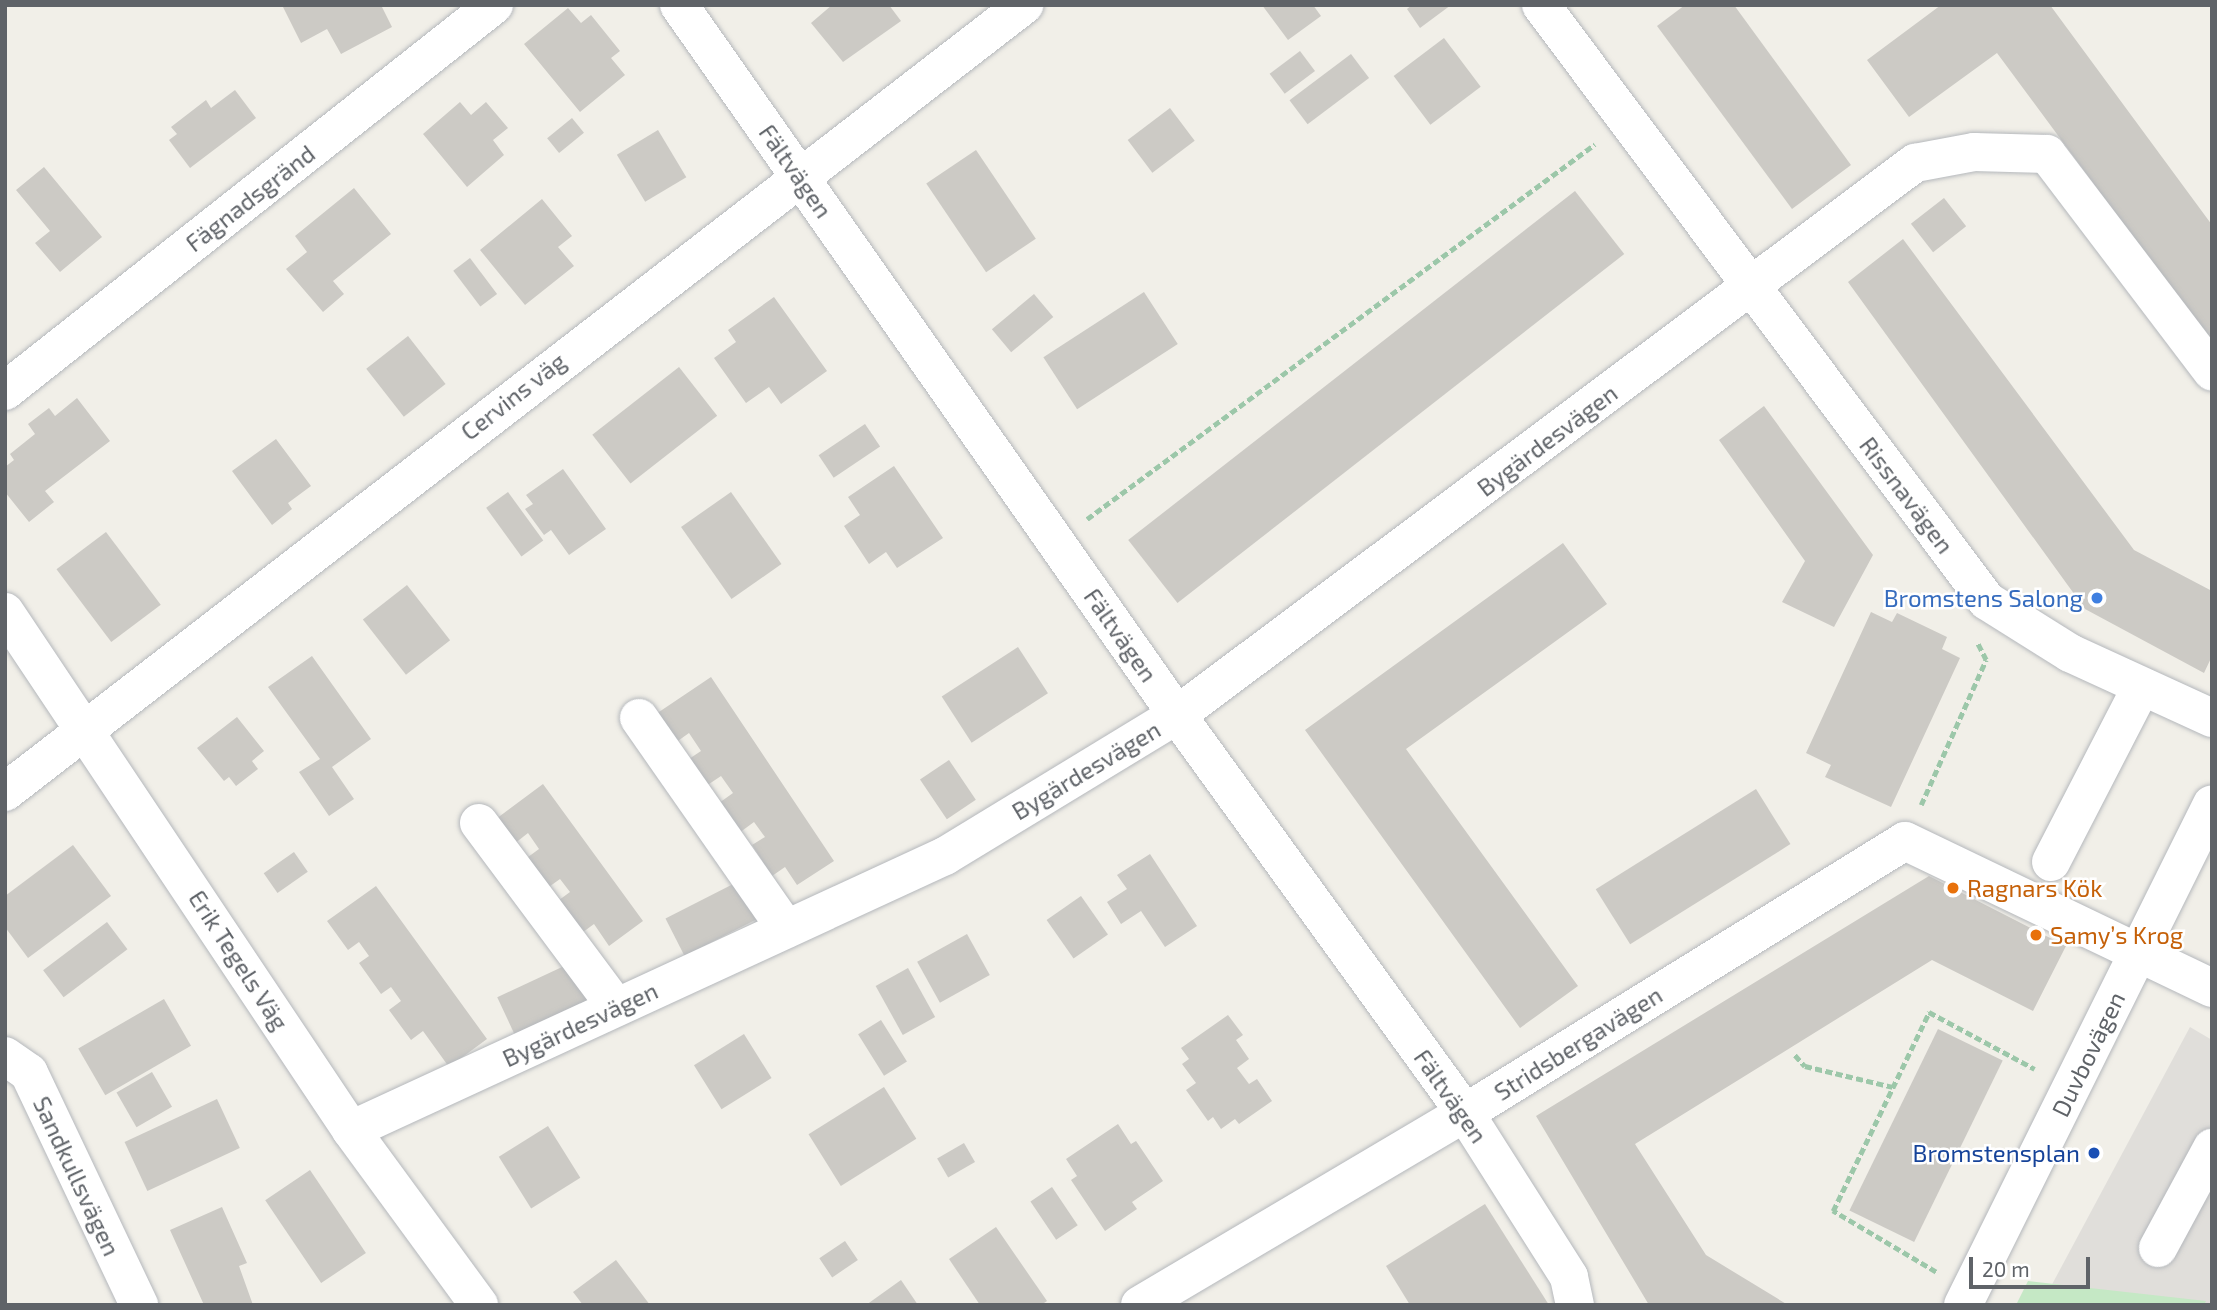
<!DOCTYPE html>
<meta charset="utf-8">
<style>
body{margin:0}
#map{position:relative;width:2217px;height:1310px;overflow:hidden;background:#f1efe8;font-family:"Exo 2",sans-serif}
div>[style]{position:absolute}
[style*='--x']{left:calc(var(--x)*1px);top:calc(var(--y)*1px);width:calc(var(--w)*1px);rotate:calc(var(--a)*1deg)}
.industrial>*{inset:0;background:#e0deda}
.green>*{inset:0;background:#c5e8c5}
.building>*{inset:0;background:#cccac5;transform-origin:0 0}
.path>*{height:4.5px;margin-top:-2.25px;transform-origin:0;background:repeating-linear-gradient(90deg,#9cc7a9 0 7px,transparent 0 10.5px)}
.roads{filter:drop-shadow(0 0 2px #b5b8bc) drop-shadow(0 0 2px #b5b8bc)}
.minor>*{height:38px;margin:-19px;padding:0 19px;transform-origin:19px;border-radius:19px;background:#fff}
.dots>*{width:19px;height:19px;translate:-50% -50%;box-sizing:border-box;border:4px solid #fff;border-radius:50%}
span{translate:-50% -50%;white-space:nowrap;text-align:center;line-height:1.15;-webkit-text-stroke:5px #fff;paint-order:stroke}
.street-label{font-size:24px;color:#5f6368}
.shop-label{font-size:24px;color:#366cbe}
.right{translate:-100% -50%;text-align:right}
.food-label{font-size:24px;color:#c56008}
.left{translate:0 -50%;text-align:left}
.transit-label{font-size:24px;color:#164399}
.frame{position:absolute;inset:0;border:7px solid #5f6368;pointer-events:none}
.scale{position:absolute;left:1969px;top:1257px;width:121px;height:32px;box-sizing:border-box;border:4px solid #5f6368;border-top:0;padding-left:9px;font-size:21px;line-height:24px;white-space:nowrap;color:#5f6368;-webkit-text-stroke:5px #fff;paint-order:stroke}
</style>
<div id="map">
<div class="industrial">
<div style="clip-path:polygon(2190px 1027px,2212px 1040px,2212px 1305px,2041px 1305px)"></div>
</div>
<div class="green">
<div style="clip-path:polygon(2028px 1281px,2206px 1301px,2204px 1305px,2016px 1305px)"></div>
</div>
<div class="building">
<div style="clip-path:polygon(282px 5px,381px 5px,392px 27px,341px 54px,327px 29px,301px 43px)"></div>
<div style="clip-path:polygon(832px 5px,889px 5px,901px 21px,843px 62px,811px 23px)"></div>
<div style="clip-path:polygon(1262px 5px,1313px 5px,1321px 16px,1288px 40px)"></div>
<div style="clip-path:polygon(1412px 5px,1451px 5px,1420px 28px,1407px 9px)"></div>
<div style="clip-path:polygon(1685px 5px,1734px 5px,1851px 165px,1792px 209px,1657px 26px)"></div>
<div style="clip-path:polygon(1941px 5px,2050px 5px,2212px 225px,2212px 344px,1997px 53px,1909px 117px,1867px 60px)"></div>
<div style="clip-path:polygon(568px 8px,581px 23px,591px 15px,620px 51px,611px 58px,625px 75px,580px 112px,524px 44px)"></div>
<div style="left:1444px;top:38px;width:61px;height:63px;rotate:53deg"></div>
<div style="left:1300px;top:51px;width:25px;height:38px;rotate:53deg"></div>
<div style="left:1351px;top:54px;width:30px;height:77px;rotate:53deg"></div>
<div style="clip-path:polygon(235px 90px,256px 118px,190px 168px,169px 140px,177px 134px,171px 127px,206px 100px,211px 108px)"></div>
<div style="clip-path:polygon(460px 102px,471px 115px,486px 102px,508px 128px,493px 140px,504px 155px,467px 187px,423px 134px)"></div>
<div style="left:1170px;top:108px;width:41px;height:53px;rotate:53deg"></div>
<div style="left:572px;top:118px;width:19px;height:32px;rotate:51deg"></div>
<div style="left:658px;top:130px;width:55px;height:48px;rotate:59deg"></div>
<div style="left:976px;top:150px;width:107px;height:60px;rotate:56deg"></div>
<div style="clip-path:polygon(44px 167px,102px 237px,60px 272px,35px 243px,50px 231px,16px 190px)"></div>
<div style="clip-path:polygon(354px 188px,391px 234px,333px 281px,344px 294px,323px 312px,286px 269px,307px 252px,295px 236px)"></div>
<div style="left:1575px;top:191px;width:80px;height:567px;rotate:52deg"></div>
<div style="left:1944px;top:198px;width:36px;height:42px;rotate:52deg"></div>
<div style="clip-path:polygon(542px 199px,572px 236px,558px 247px,574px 266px,525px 305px,480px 250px)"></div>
<div style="clip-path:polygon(1903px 239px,2134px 550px,2212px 591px,2212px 656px,2204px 673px,2085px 609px,1848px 282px)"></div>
<div style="left:470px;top:258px;width:45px;height:21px;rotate:53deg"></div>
<div style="left:1144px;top:292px;width:62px;height:120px;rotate:57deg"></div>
<div style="left:1034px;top:294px;width:30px;height:55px;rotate:50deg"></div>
<div style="clip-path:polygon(774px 297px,827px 371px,781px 404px,769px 387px,746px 403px,714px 358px,736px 342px,728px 330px)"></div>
<div style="left:408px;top:336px;width:61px;height:53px;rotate:52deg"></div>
<div style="left:679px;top:367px;width:62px;height:110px;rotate:52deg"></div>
<div style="clip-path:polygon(77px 398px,110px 441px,45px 491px,54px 502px,29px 522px,5px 492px,5px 467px,14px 460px,10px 454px,35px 434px,28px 424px,49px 408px,55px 416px)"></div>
<div style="clip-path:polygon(1764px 406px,1873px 555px,1834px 627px,1782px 602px,1805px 561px,1719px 440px)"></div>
<div style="left:865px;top:424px;width:27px;height:56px;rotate:56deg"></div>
<div style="clip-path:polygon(276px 439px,311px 486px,288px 503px,292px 509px,272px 525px,232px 471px)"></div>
<div style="clip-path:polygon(894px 466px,943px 538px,897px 568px,886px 552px,869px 564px,844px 526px,860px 515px,848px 497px)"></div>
<div style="clip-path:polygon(563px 469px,606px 529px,569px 555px,551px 530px,544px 535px,525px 509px,533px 504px,526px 495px)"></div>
<div style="left:508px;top:492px;width:60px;height:27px;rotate:54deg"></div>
<div style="left:731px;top:492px;width:88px;height:61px;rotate:55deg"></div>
<div style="left:106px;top:532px;width:91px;height:62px;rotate:53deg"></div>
<div style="clip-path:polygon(1563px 543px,1607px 604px,1406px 749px,1578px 986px,1520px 1028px,1305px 730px)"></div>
<div style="left:407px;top:585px;width:70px;height:56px;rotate:52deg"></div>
<div style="clip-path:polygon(1871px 612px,1892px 622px,1897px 613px,1947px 637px,1942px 649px,1960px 658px,1891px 807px,1825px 777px,1831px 765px,1806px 753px)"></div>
<div style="left:1018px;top:647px;width:55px;height:91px;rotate:57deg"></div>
<div style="clip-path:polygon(312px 656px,371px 739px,332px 767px,354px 799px,329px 816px,299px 772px,320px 759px,268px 687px)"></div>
<div style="clip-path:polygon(711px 677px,834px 861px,797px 885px,785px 867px,772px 876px,752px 845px,765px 837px,754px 822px,739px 833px,719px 803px,733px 793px,721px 776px,706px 786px,689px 759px,701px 751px,689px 733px,675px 743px,656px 714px)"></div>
<div style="clip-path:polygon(237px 717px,264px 751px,252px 761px,258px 769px,236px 786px,229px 777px,224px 781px,197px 748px)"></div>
<div style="left:949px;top:760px;width:48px;height:35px;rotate:56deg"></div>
<div style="clip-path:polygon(543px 784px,643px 921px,609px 946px,594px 924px,579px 935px,555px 903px,570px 892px,560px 879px,546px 889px,524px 860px,539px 849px,528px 833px,514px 844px,496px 819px)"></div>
<div style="left:1756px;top:789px;width:65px;height:189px;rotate:58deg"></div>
<div style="clip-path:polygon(73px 845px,111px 896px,28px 958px,5px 927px,5px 896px)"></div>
<div style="left:294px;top:852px;width:24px;height:37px;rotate:55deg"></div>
<div style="clip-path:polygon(1150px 854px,1197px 926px,1165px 947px,1141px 911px,1121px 924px,1107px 902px,1127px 889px,1117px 875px)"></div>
<div style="clip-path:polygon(1929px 876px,2066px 946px,2033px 1011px,1932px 960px,1635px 1144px,1706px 1255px,1788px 1305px,1649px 1305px,1536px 1116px)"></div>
<div style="left:743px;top:879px;width:42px;height:87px;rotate:63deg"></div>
<div style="clip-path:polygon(376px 886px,487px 1039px,449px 1067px,423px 1031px,411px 1040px,389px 1010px,401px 1001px,391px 987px,381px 994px,359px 963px,369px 956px,359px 942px,348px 950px,327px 921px)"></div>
<div style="left:1081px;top:896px;width:47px;height:42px;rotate:55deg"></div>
<div style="left:107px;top:922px;width:34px;height:80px;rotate:53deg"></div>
<div style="left:967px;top:934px;width:47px;height:57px;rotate:61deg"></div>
<div style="left:577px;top:960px;width:43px;height:88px;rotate:65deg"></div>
<div style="left:908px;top:968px;width:56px;height:37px;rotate:61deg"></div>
<div style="left:164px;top:999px;width:54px;height:99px;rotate:60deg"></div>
<div style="clip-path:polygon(1228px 1015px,1243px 1035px,1236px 1040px,1249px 1059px,1237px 1068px,1249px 1084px,1257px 1079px,1272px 1101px,1239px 1124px,1235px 1119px,1221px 1129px,1213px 1117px,1208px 1121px,1186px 1090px,1196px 1083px,1182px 1064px,1189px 1059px,1181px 1048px)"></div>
<div style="left:881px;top:1020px;width:49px;height:27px;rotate:58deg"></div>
<div style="left:1938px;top:1029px;width:72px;height:202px;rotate:26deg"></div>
<div style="left:744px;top:1034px;width:52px;height:59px;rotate:58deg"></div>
<div style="left:152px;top:1072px;width:40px;height:41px;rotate:60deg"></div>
<div style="left:884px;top:1087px;width:61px;height:89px;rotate:58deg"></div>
<div style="left:217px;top:1099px;width:54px;height:102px;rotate:65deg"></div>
<div style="clip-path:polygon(1118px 1124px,1131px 1144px,1136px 1141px,1163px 1181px,1132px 1202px,1137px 1209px,1105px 1231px,1071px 1180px,1077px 1176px,1066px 1159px)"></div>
<div style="left:548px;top:1126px;width:61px;height:58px;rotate:58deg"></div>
<div style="left:964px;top:1143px;width:22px;height:31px;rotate:60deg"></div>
<div style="left:310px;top:1170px;width:100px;height:54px;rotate:56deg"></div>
<div style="left:1052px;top:1187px;width:46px;height:26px;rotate:56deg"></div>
<div style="clip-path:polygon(1485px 1204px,1549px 1305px,1410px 1305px,1386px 1266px)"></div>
<div style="clip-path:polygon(222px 1207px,247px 1263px,239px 1266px,253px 1305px,204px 1305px,170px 1230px)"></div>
<div style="clip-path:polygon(996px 1227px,1047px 1301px,1041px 1305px,980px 1305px,949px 1259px)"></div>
<div style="left:845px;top:1241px;width:23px;height:31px;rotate:56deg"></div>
<div style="clip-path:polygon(616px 1260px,650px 1305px,583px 1305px,573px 1292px)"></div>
<div style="clip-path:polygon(901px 1280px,918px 1305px,866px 1305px)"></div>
</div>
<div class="path">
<div style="--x:1087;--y:519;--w:631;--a:-36.43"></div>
<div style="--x:1921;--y:805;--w:159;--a:-65.9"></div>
<div style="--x:1986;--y:660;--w:18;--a:-117"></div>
<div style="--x:1795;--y:1055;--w:15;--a:48"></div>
<div style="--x:1805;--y:1066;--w:90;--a:13.4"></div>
<div style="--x:1936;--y:1272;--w:120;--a:-149.4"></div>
<div style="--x:1833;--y:1211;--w:221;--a:-64.2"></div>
<div style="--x:1929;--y:1012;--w:120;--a:28.3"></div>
</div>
<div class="roads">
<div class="minor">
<div style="--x:679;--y:5;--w:867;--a:54.95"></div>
<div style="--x:1177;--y:715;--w:491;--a:54.1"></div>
<div style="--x:1465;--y:1113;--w:194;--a:57.6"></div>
<div style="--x:1569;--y:1277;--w:29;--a:78"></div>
<div style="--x:1541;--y:5;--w:744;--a:53.19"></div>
<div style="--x:1987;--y:601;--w:98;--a:32.1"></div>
<div style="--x:2070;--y:653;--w:156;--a:24.6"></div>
<div style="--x:5;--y:391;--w:623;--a:-38.29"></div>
<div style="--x:5;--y:612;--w:623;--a:56.26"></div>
<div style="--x:351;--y:1130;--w:217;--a:53.8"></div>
<div style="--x:639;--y:718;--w:257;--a:55.1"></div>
<div style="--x:5;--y:792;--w:1288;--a:-37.68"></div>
<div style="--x:479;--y:823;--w:229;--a:53.3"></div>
<div style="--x:2051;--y:862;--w:196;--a:-62.7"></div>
<div style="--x:5;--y:1056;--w:29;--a:35"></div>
<div style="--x:29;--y:1073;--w:257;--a:64.6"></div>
<div style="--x:351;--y:1130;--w:654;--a:-24.76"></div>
<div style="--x:945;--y:856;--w:271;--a:-31.3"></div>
<div style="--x:1177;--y:715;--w:922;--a:-36.8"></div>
<div style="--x:1915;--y:163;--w:60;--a:-10.6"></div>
<div style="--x:1974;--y:152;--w:73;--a:1.6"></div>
<div style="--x:2047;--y:154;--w:273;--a:52.8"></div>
<div style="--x:2158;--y:1248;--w:114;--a:-61.6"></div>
<div style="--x:1140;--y:1305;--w:377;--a:-30.6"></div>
<div style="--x:1465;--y:1113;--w:517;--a:-31.72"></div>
<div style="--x:1905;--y:841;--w:340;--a:25.6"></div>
<div style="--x:1963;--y:1305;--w:559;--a:-63.57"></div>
</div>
</div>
<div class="dots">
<div style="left:2097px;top:598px;background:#3f7fe0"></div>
<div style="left:1953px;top:888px;background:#e8710a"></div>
<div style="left:2036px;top:935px;background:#e8710a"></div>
<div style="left:2094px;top:1153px;background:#1a4fb4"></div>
</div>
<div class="street-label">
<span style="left:796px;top:171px;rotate:55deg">Fältvägen</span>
<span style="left:250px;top:198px;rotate:-38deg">Fägnadsgränd</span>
<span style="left:513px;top:396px;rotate:-38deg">Cervins väg</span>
<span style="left:1547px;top:440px;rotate:-37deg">Bygärdesvägen</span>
<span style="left:1907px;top:495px;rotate:53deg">Rissnavägen</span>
<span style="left:1121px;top:635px;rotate:55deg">Fältvägen</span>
<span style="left:1086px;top:770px;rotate:-31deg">Bygärdesvägen</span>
<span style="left:239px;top:960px;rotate:57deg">Erik Tegels Väg</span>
<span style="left:580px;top:1024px;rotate:-25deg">Bygärdesvägen</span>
<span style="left:1578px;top:1043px;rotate:-32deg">Stridsbergavägen</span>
<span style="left:2088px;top:1054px;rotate:-64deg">Duvbovägen</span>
<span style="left:1451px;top:1096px;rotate:55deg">Fältvägen</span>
<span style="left:77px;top:1176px;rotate:65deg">Sandkullsvägen</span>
</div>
<div class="shop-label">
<span class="right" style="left:2083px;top:598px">Bromstens Salong</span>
</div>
<div class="food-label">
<span class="left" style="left:1967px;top:888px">Ragnars Kök</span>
<span class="left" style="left:2050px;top:935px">Samy’s Krog</span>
</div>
<div class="transit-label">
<span class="right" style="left:2080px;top:1153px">Bromstensplan</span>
</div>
<div class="frame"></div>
<div class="scale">20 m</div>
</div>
